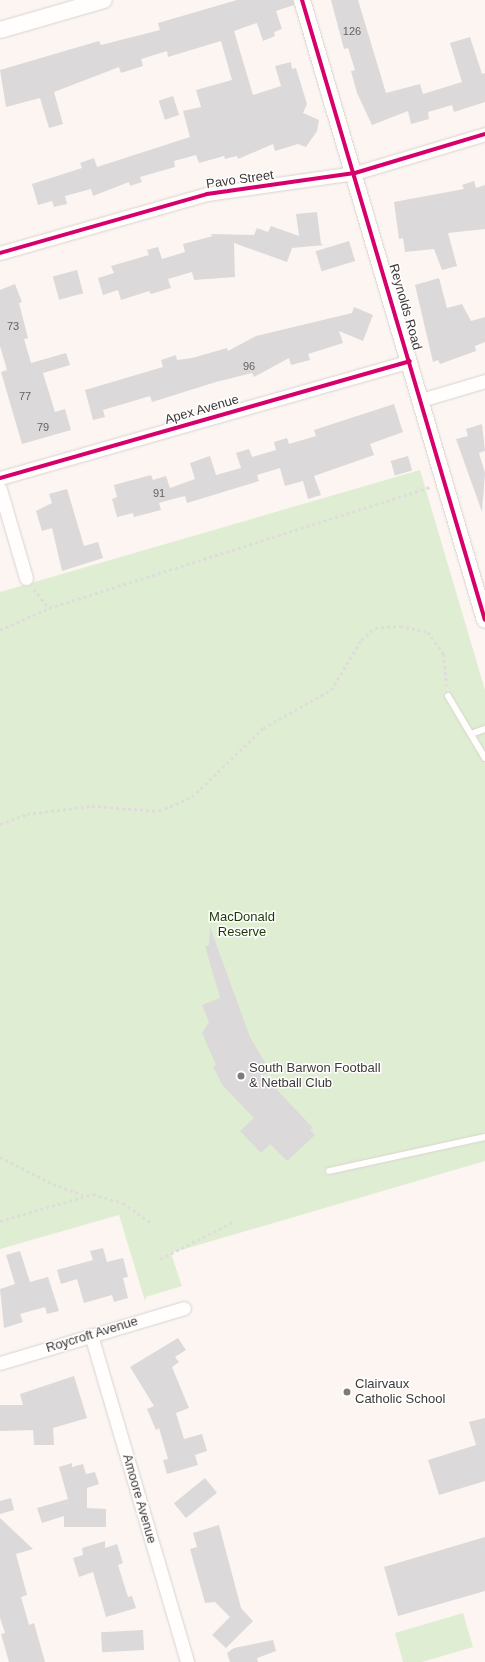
<!DOCTYPE html>
<style>
body{margin:0}
#map{position:relative;width:485px;height:1662px;overflow:hidden;background:#fcf5f2;font-family:Helvetica,sans-serif}
div>[style]{position:absolute}
[style*='--x']{left:calc(var(--x)*1px);top:calc(var(--y)*1px);width:calc(var(--w)*1px);rotate:calc(var(--a)*1deg)}
.green>*{inset:0;background:#dfeed2}
.building>*{inset:0;background:#dcd9da;transform-origin:0 0}
.path>*{height:2.5px;margin-top:-1.25px;transform-origin:0;background:repeating-linear-gradient(90deg,#dfdddc 0 3px,transparent 0 6px)}
.roads{filter:drop-shadow(0 0 1px #d8d3d0) drop-shadow(0 0 1px #d8d3d0)}
.service>*{height:6px;margin:-3px;padding:0 3px;transform-origin:3px;border-radius:3px;background:#fffefd}
.minor>*{height:13px;margin:-6.5px;padding:0 6.5px;transform-origin:6.5px;border-radius:6.5px;background:#fffefd}
.tertiary>*{height:16px;margin:-8px;padding:0 8px;transform-origin:8px;border-radius:8px;background:#fffefd}
.cycleway>*{height:4px;margin:-2px;padding:0 2px;transform-origin:2px;border-radius:2px;background:#d6006c}
.dots>*{width:11px;height:11px;translate:-50% -50%;box-sizing:border-box;border:2px solid #fff;border-radius:50%}
span{translate:-50% -50%;white-space:nowrap;text-align:center;line-height:1.15;-webkit-text-stroke:3px #fff;paint-order:stroke}
.number-label{font-size:11px;color:#666160}
.number-label span{-webkit-text-stroke-width:0}
.street-label{font-size:13px;color:#3e3937}
.park-label{font-size:13px;color:#1a3804}
.poi-label{font-size:13px;color:#3e3937}
.left{translate:0 -50%;text-align:left}
</style>
<div id="map">
<div class="green">
<div style="clip-path:polygon(420px 470px,485px 690px,485px 1161px,171px 1253px,182px 1286px,146px 1297px,145px 1301px,119px 1215px,0 1249px,0 592px)"></div>
<div style="clip-path:polygon(463px 1613px,473px 1647px,422px 1662px,403px 1662px,395px 1633px)"></div>
</div>
<div class="building">
<div style="clip-path:polygon(237px 0,293px 0,294px 5px,276px 11px,282px 29px,274px 32px,275px 36px,263px 41px,257px 23px,234px 31px,253px 95px,281px 86px,275px 66px,291px 62px,292px 69px,296px 68px,307px 104px,303px 113px,319px 120px,317px 131px,306px 147px,298px 144px,275px 151px,273px 144px,238px 159px,237px 156px,225px 159px,224px 156px,199px 163px,196px 155px,174px 161px,175px 167px,140px 177px,142px 182px,130px 186px,129px 182px,93px 196px,91px 189px,65px 196px,67px 204px,54px 207px,52px 201px,38px 205px,32px 184px,82px 168px,80px 163px,94px 158px,97px 167px,190px 137px,183px 111px,201px 107px,196px 90px,232px 80px,221px 41px,168px 57px,167px 51px,141px 59px,143px 66px,121px 73px,119px 67px,54px 92px,63px 124px,49px 128px,40px 98px,6px 107px,0 70px,99px 41px,101px 45px,160px 30px,158px 23px)"></div>
<div style="clip-path:polygon(331px 0,358px 0,386px 93px,420px 84px,423px 94px,462px 82px,450px 43px,470px 37px,482px 74px,485px 73px,485px 102px,454px 112px,452px 105px,428px 112px,429px 119px,411px 124px,408px 111px,372px 125px,357px 93px,351px 71px,355px 70px,348px 48px,344px 49px)"></div>
<div style="left:173px;top:96px;width:20px;height:15px;rotate:72deg"></div>
<div style="clip-path:polygon(474px 181px,476px 188px,485px 185px,485px 229px,448px 233px,457px 266px,442px 270px,434px 249px,405px 252px,403px 238px,399px 239px,394px 202px,464px 189px,462px 185px)"></div>
<div style="clip-path:polygon(317px 212px,321px 244px,324px 245px,292px 248px,287px 262px,234px 243px,235px 277px,194px 280px,192px 272px,168px 279px,171px 288px,151px 294px,149px 291px,121px 300px,118px 290px,103px 295px,98px 278px,114px 273px,111px 266px,149px 255px,147px 250px,158px 247px,162px 259px,185px 252px,183px 244px,213px 236px,210px 234px,254px 235px,257px 228px,268px 232px,271px 226px,299px 236px,296px 214px)"></div>
<div style="left:349px;top:241px;width:21px;height:35px;rotate:73deg"></div>
<div style="left:77px;top:270px;width:24px;height:25px;rotate:75deg"></div>
<div style="clip-path:polygon(439px 278px,447px 308px,462px 304px,471px 321px,485px 317px,485px 342px,475px 346px,476px 351px,440px 364px,438px 360px,433px 362px,415px 285px)"></div>
<div style="clip-path:polygon(15px 284px,22px 302px,19px 303px,28px 338px,24px 339px,31px 363px,66px 353px,70px 365px,43px 373px,55px 412px,65px 409px,71px 430px,22px 444px,1px 372px,7px 370px,0 346px,0 290px)"></div>
<div style="clip-path:polygon(354px 307px,373px 315px,363px 341px,339px 331px,343px 343px,308px 354px,310px 360px,291px 365px,289px 358px,254px 377px,252px 373px,216px 382px,152px 402px,150px 396px,103px 410px,105px 417px,93px 420px,85px 390px,163px 367px,161px 360px,176px 355px,177px 360px,192px 358px,227px 348px,228px 351px,256px 336px,352px 313px)"></div>
<div style="clip-path:polygon(394px 404px,403px 432px,370px 444px,374px 455px,314px 476px,321px 495px,308px 499px,303px 481px,285px 486px,280px 468px,257px 475px,259px 481px,187px 503px,185px 496px,173px 499px,159px 503px,161px 510px,134px 517px,133px 513px,117px 517px,112px 499px,117px 497px,114px 485px,151px 475px,153px 480px,166px 476px,170px 488px,195px 479px,190px 463px,210px 456px,216px 475px,241px 468px,236px 453px,249px 449px,252px 457px,276px 450px,274px 442px,287px 438px,289px 444px,316px 436px,314px 430px)"></div>
<div style="clip-path:polygon(482px 424px,485px 451px,479px 453px,485px 473px,482px 512px,456px 439px,468px 436px,466px 429px)"></div>
<div style="left:408px;top:456px;width:15px;height:18px;rotate:74deg"></div>
<div style="clip-path:polygon(67px 489px,84px 546px,98px 542px,103px 558px,62px 571px,52px 528px,42px 531px,36px 511px,52px 503px,49px 494px)"></div>
<div style="clip-path:polygon(210px 927px,250px 1037px,271px 1073px,263px 1075px,313px 1128px,310px 1130px,315px 1135px,287px 1161px,270px 1144px,261px 1153px,240px 1131px,254px 1118px,223px 1086px,213px 1067px,216px 1065px,202px 1033px,209px 1022px,202px 1005px,220px 998px,205px 946px,209px 945px)"></div>
<div style="clip-path:polygon(103px 1248px,107px 1262px,123px 1258px,128px 1277px,123px 1278px,128px 1298px,114px 1302px,112px 1295px,84px 1303px,77px 1279px,61px 1284px,57px 1270px,93px 1260px,90px 1251px)"></div>
<div style="clip-path:polygon(20px 1251px,30px 1282px,48px 1277px,59px 1311px,47px 1314px,45px 1307px,20px 1314px,23px 1322px,4px 1328px,0 1289px,15px 1284px,6px 1255px)"></div>
<div style="clip-path:polygon(178px 1338px,186px 1350px,175px 1357px,179px 1362px,172px 1367px,189px 1408px,176px 1413px,184px 1439px,202px 1434px,207px 1451px,195px 1455px,198px 1465px,167px 1474px,163px 1460px,168px 1459px,159px 1428px,156px 1430px,147px 1409px,154px 1406px,130px 1367px)"></div>
<div style="clip-path:polygon(74px 1376px,87px 1418px,53px 1428px,54px 1445px,34px 1445px,33px 1430px,0 1431px,0 1405px,23px 1405px,20px 1394px)"></div>
<div style="clip-path:polygon(485px 1418px,485px 1481px,439px 1495px,428px 1460px,476px 1445px,469px 1422px)"></div>
<div style="clip-path:polygon(72px 1463px,72px 1467px,83px 1464px,86px 1474px,95px 1472px,99px 1484px,87px 1488px,87px 1508px,106px 1509px,106px 1527px,64px 1527px,64px 1516px,42px 1523px,37px 1508px,68px 1499px,59px 1467px)"></div>
<div style="left:205px;top:1478px;width:19px;height:40px;rotate:51deg"></div>
<div style="clip-path:polygon(11px 1498px,14px 1510px,0 1514px,0 1501px)"></div>
<div style="clip-path:polygon(0 1518px,33px 1549px,16px 1554px,27px 1595px,21px 1597px,29px 1625px,34px 1623px,45px 1662px,9px 1662px,1px 1634px,5px 1633px,0 1618px)"></div>
<div style="clip-path:polygon(219px 1525px,241px 1608px,253px 1621px,226px 1648px,212px 1635px,230px 1617px,215px 1602px,205px 1603px,190px 1549px,197px 1547px,193px 1533px)"></div>
<div style="clip-path:polygon(485px 1537px,485px 1591px,398px 1616px,384px 1567px)"></div>
<div style="clip-path:polygon(105px 1541px,105px 1548px,117px 1544px,123px 1563px,118px 1565px,128px 1597px,132px 1596px,136px 1608px,106px 1617px,93px 1572px,79px 1577px,73px 1558px,83px 1555px,82px 1548px)"></div>
<div style="left:143px;top:1630px;width:20px;height:42px;rotate:87deg"></div>
<div style="clip-path:polygon(273px 1640px,276px 1651px,257px 1658px,258px 1662px,230px 1662px,227px 1653px,234px 1648px)"></div>
</div>
<div class="path">
<div style="--x:34;--y:589;--w:24;--a:52"></div>
<div style="--x:0;--y:630;--w:54;--a:-24.2"></div>
<div style="--x:49;--y:608;--w:400;--a:-17.6"></div>
<div style="--x:0;--y:824;--w:29;--a:-20"></div>
<div style="--x:27;--y:814;--w:65;--a:-7"></div>
<div style="--x:92;--y:806;--w:67;--a:4.3"></div>
<div style="--x:159;--y:811;--w:36;--a:-23"></div>
<div style="--x:192;--y:797;--w:99;--a:-44.2"></div>
<div style="--x:263;--y:728;--w:78;--a:-29.2"></div>
<div style="--x:331;--y:690;--w:58;--a:-59"></div>
<div style="--x:361;--y:640;--w:18;--a:-41"></div>
<div style="--x:375;--y:628;--w:25;--a:-5"></div>
<div style="--x:400;--y:626;--w:29;--a:12"></div>
<div style="--x:428;--y:632;--w:27;--a:54"></div>
<div style="--x:444;--y:654;--w:32;--a:85"></div>
<div style="--x:0;--y:1157;--w:59;--a:27"></div>
<div style="--x:53;--y:1184;--w:32;--a:20"></div>
<div style="--x:0;--y:1221;--w:97;--a:-16.2"></div>
<div style="--x:93;--y:1194;--w:31;--a:17"></div>
<div style="--x:123;--y:1203;--w:35;--a:35"></div>
<div style="--x:160;--y:1259;--w:82;--a:-26.9"></div>
</div>
<div class="roads">
<div class="service">
<div style="--x:448;--y:696;--w:72;--a:59.2"></div>
<div style="--x:471;--y:734;--w:15;--a:-20"></div>
<div style="--x:329;--y:1171;--w:160;--a:-12.3"></div>
</div>
<div class="minor">
<div style="--x:0;--y:253;--w:215;--a:-15.9"></div>
<div style="--x:207;--y:194;--w:149;--a:-8.1"></div>
<div style="--x:355;--y:173;--w:136;--a:-16.7"></div>
<div style="--x:421;--y:400;--w:67;--a:-16.5"></div>
<div style="--x:0;--y:478;--w:426;--a:-15.9"></div>
<div style="--x:0;--y:489;--w:93;--a:73.7"></div>
<div style="--x:91;--y:1335;--w:341;--a:73.6"></div>
<div style="--x:0;--y:1363;--w:192;--a:-16.6"></div>
</div>
<div class="tertiary">
<div style="--x:302;--y:0;--w:646;--a:73.56"></div>
<div style="--x:0;--y:30;--w:108;--a:-16.1"></div>
</div>
</div>
<div class="cycleway">
<div style="--x:302;--y:0;--w:646;--a:73.56"></div>
<div style="--x:0;--y:253;--w:215;--a:-15.9"></div>
<div style="--x:207;--y:194;--w:149;--a:-8.1"></div>
<div style="--x:355;--y:173;--w:136;--a:-16.7"></div>
<div style="--x:0;--y:478;--w:426;--a:-15.9"></div>
</div>
<div class="dots">
<div style="left:241px;top:1076px;background:#807b78"></div>
<div style="left:347px;top:1392px;background:#807b78"></div>
</div>
<div class="number-label">
<span style="left:352px;top:31px">126</span>
<span style="left:13px;top:326px">73</span>
<span style="left:249px;top:366px">96</span>
<span style="left:25px;top:396px">77</span>
<span style="left:43px;top:427px">79</span>
<span style="left:159px;top:493px">91</span>
</div>
<div class="street-label">
<span style="left:240px;top:180px;rotate:-8deg">Pavo Street</span>
<span style="left:405px;top:307px;rotate:74deg">Reynolds Road</span>
<span style="left:202px;top:410px;rotate:-16deg">Apex Avenue</span>
<span style="left:92px;top:1335px;rotate:-17deg">Roycroft Avenue</span>
<span style="left:139px;top:1499px;rotate:74deg">Amoore Avenue</span>
</div>
<div class="park-label">
<span style="left:242px;top:925px">MacDonald<br>Reserve</span>
</div>
<div class="poi-label">
<span class="left" style="left:249px;top:1076px">South Barwon Football<br>&amp; Netball Club</span>
<span class="left" style="left:355px;top:1392px">Clairvaux<br>Catholic School</span>
</div>
</div>
